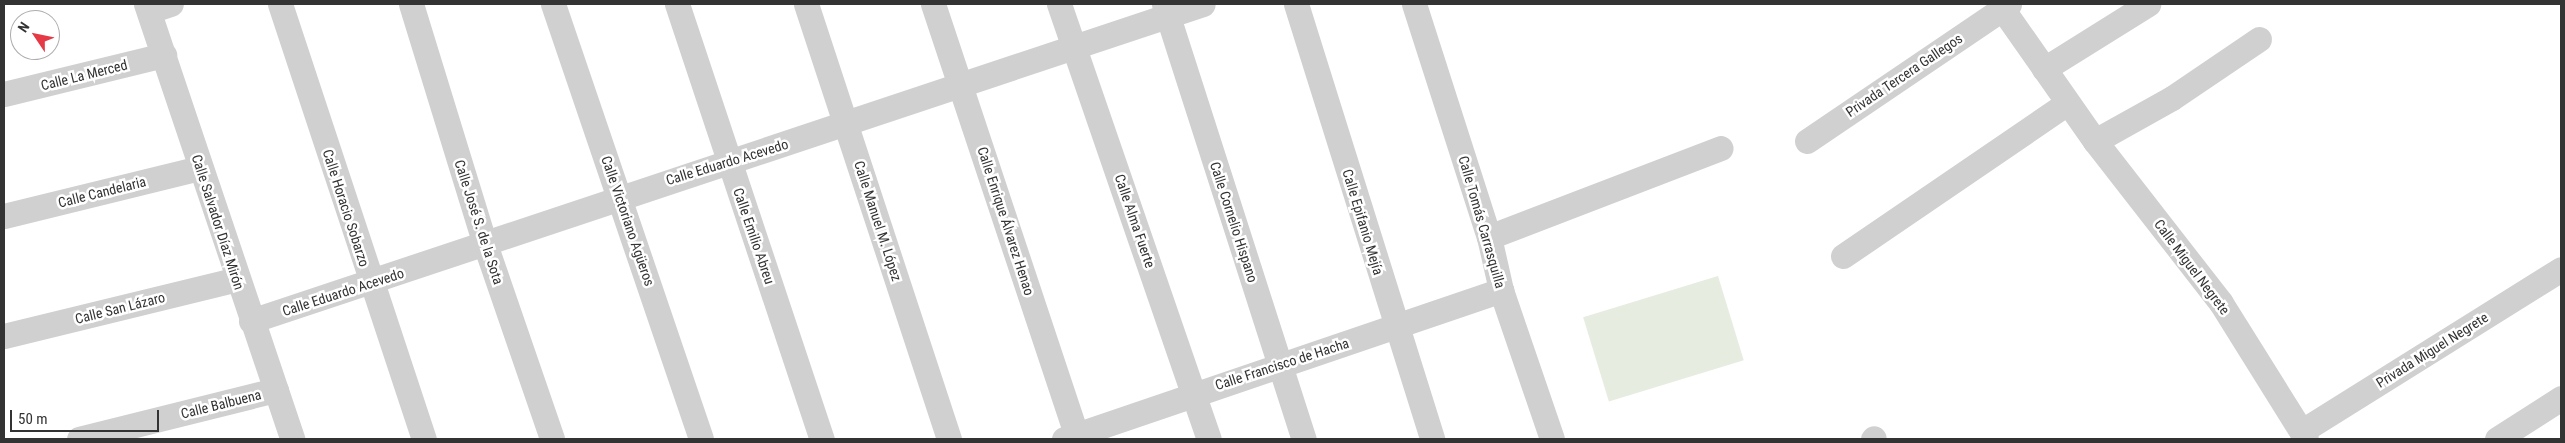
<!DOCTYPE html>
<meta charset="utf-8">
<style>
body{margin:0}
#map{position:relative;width:2565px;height:443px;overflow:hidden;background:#fff;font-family:"Roboto Condensed",sans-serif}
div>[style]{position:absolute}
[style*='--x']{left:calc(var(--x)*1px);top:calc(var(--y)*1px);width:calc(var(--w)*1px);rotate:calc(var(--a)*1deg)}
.green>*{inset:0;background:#e6ecdf;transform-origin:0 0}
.minor>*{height:25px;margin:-12.5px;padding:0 12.5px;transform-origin:12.5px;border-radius:12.5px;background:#d0d0d0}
span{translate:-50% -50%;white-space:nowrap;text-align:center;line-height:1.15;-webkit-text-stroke:5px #fff;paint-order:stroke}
.street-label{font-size:14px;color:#333}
.frame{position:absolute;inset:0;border:5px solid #333;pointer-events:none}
.north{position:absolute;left:10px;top:10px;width:50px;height:50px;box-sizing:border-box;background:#fff;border:1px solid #adadad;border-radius:50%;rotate:304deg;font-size:14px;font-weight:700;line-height:20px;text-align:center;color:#333}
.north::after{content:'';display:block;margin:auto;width:18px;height:22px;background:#e63946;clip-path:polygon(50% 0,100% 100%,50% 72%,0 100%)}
.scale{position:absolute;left:10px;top:410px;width:149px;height:22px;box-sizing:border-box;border:2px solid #333;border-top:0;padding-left:6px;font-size:15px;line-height:18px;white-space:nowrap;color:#333;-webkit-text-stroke:4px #fff;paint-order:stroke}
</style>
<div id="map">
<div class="green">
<div style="left:1718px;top:276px;width:88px;height:141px;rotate:73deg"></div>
</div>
<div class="minor">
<div style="--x:146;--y:4;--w:459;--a:71.4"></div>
<div style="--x:280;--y:4;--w:458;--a:71.7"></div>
<div style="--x:411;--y:4;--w:251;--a:72.9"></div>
<div style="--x:485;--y:244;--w:206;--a:71"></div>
<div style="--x:553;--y:4;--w:459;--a:71.2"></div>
<div style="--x:677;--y:4;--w:459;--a:71.6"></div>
<div style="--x:806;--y:4;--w:458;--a:71.8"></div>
<div style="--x:933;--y:4;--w:459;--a:71.6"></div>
<div style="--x:1059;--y:4;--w:460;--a:71"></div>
<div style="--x:1164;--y:4;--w:457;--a:72.2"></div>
<div style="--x:1296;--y:4;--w:456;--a:72.6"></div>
<div style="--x:1414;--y:4;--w:245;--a:72.2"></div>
<div style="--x:1489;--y:237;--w:54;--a:77.2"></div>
<div style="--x:1501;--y:290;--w:157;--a:71.1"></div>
<div style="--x:1999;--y:4;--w:167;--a:55"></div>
<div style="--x:2095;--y:141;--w:205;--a:52.1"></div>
<div style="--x:2221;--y:303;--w:160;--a:58"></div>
<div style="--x:149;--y:11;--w:23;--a:-18"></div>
<div style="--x:2044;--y:69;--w:123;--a:-32"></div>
<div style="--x:4;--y:94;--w:165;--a:-13.7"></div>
<div style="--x:1807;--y:141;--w:244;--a:-34.1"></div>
<div style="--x:2095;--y:141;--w:88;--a:-29.2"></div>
<div style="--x:2172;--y:98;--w:105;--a:-34.1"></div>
<div style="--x:4;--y:216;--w:202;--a:-13.8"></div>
<div style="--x:1489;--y:237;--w:248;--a:-21"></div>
<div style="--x:1843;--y:256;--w:271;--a:-34.3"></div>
<div style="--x:251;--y:321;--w:1003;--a:-18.42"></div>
<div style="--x:4;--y:336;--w:240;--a:-13.7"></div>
<div style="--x:2302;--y:431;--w:305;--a:-32"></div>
<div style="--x:79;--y:439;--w:203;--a:-14"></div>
<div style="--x:1064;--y:439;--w:462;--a:-18.8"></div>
<div style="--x:1873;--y:439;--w:1;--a:-45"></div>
<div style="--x:2497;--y:439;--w:76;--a:-32.6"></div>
</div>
<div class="street-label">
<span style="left:84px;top:75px;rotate:-14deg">Calle La Merced</span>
<span style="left:1904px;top:75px;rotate:-34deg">Privada Tercera Gallegos</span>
<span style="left:727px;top:162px;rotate:-17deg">Calle Eduardo Acevedo</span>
<span style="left:102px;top:192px;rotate:-14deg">Calle Candelaria</span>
<span style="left:346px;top:208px;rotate:72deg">Calle Horacio Sobarzo</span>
<span style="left:628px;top:221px;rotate:71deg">Calle Victoriano Agüeros</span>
<span style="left:878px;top:221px;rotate:72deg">Calle Manuel M. López</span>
<span style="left:1006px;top:221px;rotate:72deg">Calle Enrique Álvarez Henao</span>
<span style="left:1135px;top:221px;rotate:71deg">Calle Alma Fuerte</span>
<span style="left:218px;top:222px;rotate:72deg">Calle Salvador Díaz Mirón</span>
<span style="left:479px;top:222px;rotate:72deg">Calle José S. de la Sota</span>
<span style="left:1234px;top:222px;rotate:72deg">Calle Cornelio Hispano</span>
<span style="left:1363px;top:222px;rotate:73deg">Calle Epifanio Mejía</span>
<span style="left:1482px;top:222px;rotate:74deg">Calle Tomás Carrasquilla</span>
<span style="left:754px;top:236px;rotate:71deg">Calle Emilio Abreu</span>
<span style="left:2192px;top:267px;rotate:53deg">Calle Miguel Negrete</span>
<span style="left:343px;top:292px;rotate:-18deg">Calle Eduardo Acevedo</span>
<span style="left:120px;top:308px;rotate:-14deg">Calle San Lázaro</span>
<span style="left:2432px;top:350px;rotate:-32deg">Privada Miguel Negrete</span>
<span style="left:1282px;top:364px;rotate:-18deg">Calle Francisco de Hacha</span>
<span style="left:221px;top:404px;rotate:-14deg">Calle Balbuena</span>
</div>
<div class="frame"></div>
<div class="north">N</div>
<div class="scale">50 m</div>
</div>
